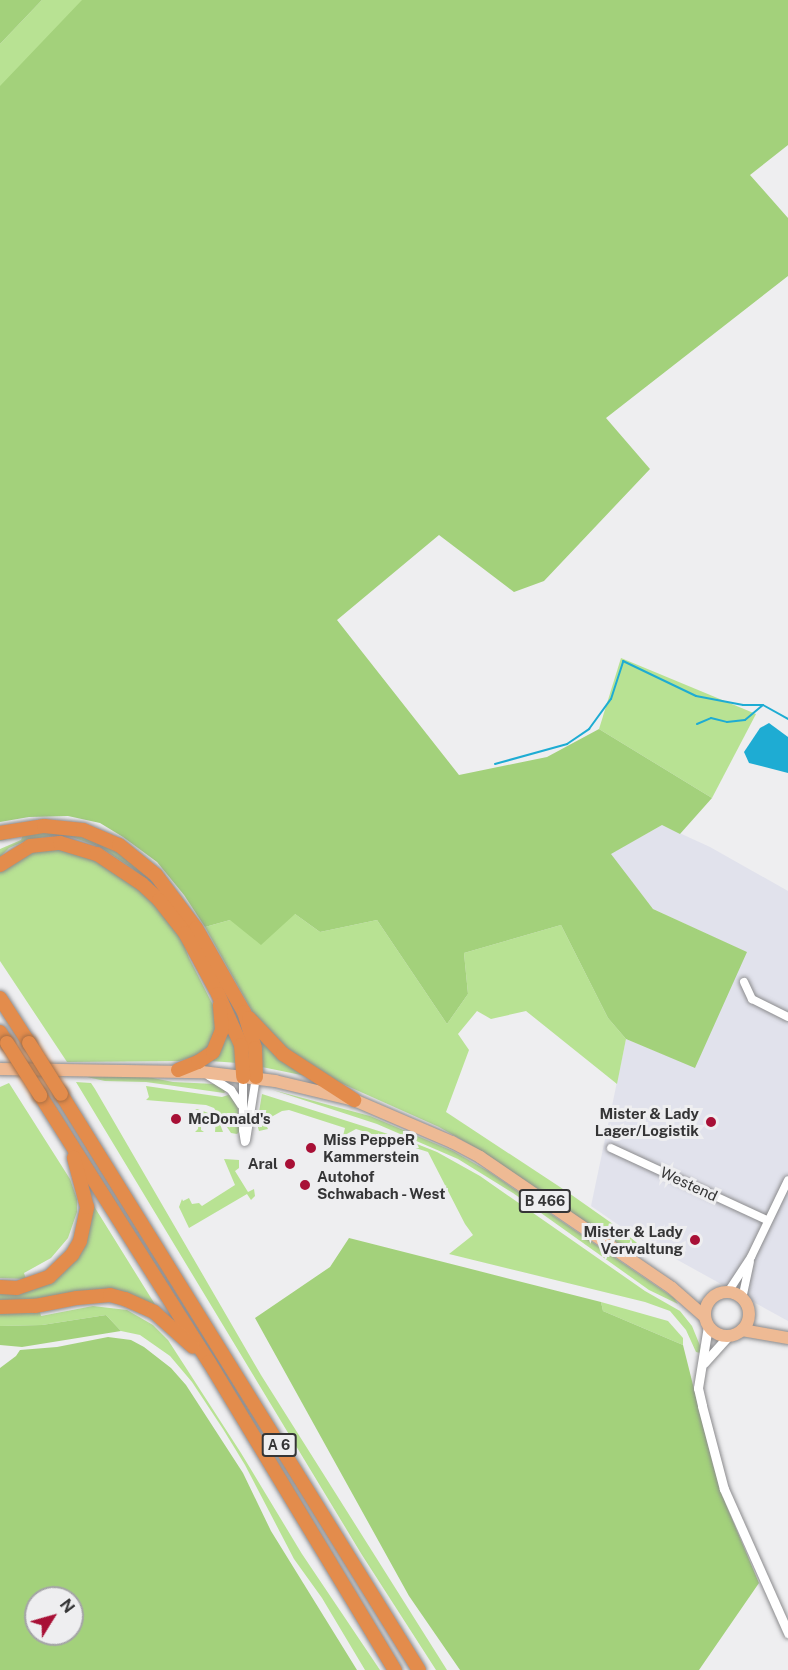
<!DOCTYPE html>
<style>
body{margin:0}
#map{position:relative;width:788px;height:1670px;overflow:hidden;background:#eeeef0;font-family:"Public Sans",sans-serif}
div>[style]{position:absolute}
[style*='--x']{left:calc(var(--x)*1px);top:calc(var(--y)*1px);width:calc(var(--w)*1px);rotate:calc(var(--a)*1deg)}
.built>*{inset:0;background:#e1e2ec}
.green>*{inset:0;background:#b8e293}
.forest>*{inset:0;background:#a3d17b}
.water>*{inset:0;background:#1eacd3}
.stream>*{height:2px;margin:-1px;padding:0 1px;transform-origin:1px;border-radius:1px;background:#1eacd3}
.roads{filter:drop-shadow(0 0 2px #8b8b8d) drop-shadow(0 0 2px #8b8b8d)}
.minor>*{height:8px;margin:-4px;padding:0 4px;transform-origin:4px;border-radius:4px;background:#fff}
.tertiary>*{height:9px;margin:-4.5px;padding:0 4.5px;transform-origin:4.5px;border-radius:4.5px;background:#fff}
.primary>*{height:12px;margin:-6px;padding:0 6px;transform-origin:6px;border-radius:6px;background:#eeba94}
.primary>.ring{margin:-6px;padding:0;box-sizing:content-box;background:none;border:12px solid #eeba94;border-radius:50%}
.motorway>*{height:14px;margin:-7px;padding:0 7px;transform-origin:7px;border-radius:7px;background:#e38c4c}
.bridges{filter:drop-shadow(0 0 2px #a66e44) drop-shadow(0 0 2px #a66e44)}
.motorway-bridge>*{height:14px;margin:-7px;padding:0 7px;transform-origin:7px;border-radius:7px;background:#e38c4c}
.dots>*{width:16px;height:16px;translate:-50% -50%;box-sizing:border-box;border:3px solid #eeeef0;border-radius:50%}
span{translate:-50% -50%;white-space:nowrap;text-align:center;line-height:1.15;-webkit-text-stroke:6px #eeeef0;paint-order:stroke}
.shield-label span{padding:2px 4px;background:#eeeef0;border:2px solid;border-radius:4px;-webkit-text-stroke-width:0}
.shield-label{font-size:14px;color:#353536;font-weight:700}
.poi-label{font-size:15px;color:#353536;font-weight:700}
.right{translate:-100% -50%;text-align:right}
.left{translate:0 -50%;text-align:left}
.street-label{font-size:15px;color:#353536}
.north{position:absolute;left:24px;top:1586px;width:60px;height:60px;box-sizing:border-box;background:#eeeef0;border:2px solid #a4a4a6;border-radius:50%;rotate:53deg;font-size:16px;font-weight:700;line-height:24px;text-align:center;color:#353536}
.north::after{content:'';display:block;margin:auto;width:21px;height:27px;background:#a81036;clip-path:polygon(50% 0,100% 100%,50% 72%,0 100%)}
</style>
<div id="map">
<div class="built">
<div style="clip-path:polygon(662px 825px,710px 847px,788px 891px,788px 1321px,636px 1237px,591px 1206px,626px 1039px,695px 1067px,746px 952px,653px 909px,610px 854px)"></div>
</div>
<div class="green">
<div style="clip-path:polygon(42px 0,84px 0,0 88px,0 44px)"></div>
<div style="clip-path:polygon(621px 658px,756px 714px,712px 798px,599px 729px)"></div>
<div style="clip-path:polygon(61px 828px,89px 834px,108px 841px,140px 863px,167px 890px,195px 932px,239px 1012px,252px 1059px,250px 1059px,233px 1007px,199px 946px,161px 894px,132px 868px,100px 847px,72px 837px,56px 835px,27px 840px,9px 848px,0 857px,0 849px,21px 840px,23px 835px,0 841px,0 836px,33px 829px)"></div>
<div style="clip-path:polygon(52px 846px,86px 852px,142px 889px,181px 937px,189px 958px,215px 1009px,217px 1030px,207px 1049px,200px 1055px,179px 1061px,67px 1062px,0 961px,0 871px,20px 853px)"></div>
<div style="clip-path:polygon(295px 914px,320px 932px,377px 920px,447px 1024px,468px 994px,464px 953px,561px 925px,608px 1018px,626px 1039px,617px 1084px,526px 1011px,491px 1019px,477px 1011px,458px 1034px,469px 1050px,446px 1112px,566px 1191px,620px 1229px,642px 1247px,643px 1251px,617px 1244px,483px 1152px,439px 1127px,325px 1076px,280px 1044px,254px 1015px,205px 927px,230px 920px)"></div>
<div style="clip-path:polygon(228px 1030px,234px 1043px,238px 1063px,210px 1061px)"></div>
<div style="clip-path:polygon(258px 1034px,306px 1076px,262px 1067px)"></div>
<div style="clip-path:polygon(143px 1076px,173px 1082px,215px 1084px,227px 1091px,224px 1093px,146px 1082px,105px 1081px,87px 1077px)"></div>
<div style="clip-path:polygon(76px 1082px,91px 1083px,95px 1089px,261px 1375px,447px 1670px,436px 1670px,362px 1555px)"></div>
<div style="clip-path:polygon(9px 1083px,70px 1179px,77px 1199px,77px 1212px,68px 1238px,51px 1258px,24px 1273px,26px 1279px,0 1278px,0 1087px)"></div>
<div style="clip-path:polygon(146px 1086px,222px 1097px,231px 1094px,238px 1109px,239px 1132px,237px 1134px,231px 1133px,214px 1108px,206px 1105px,146px 1100px,149px 1097px)"></div>
<div style="clip-path:polygon(273px 1090px,370px 1116px,453px 1151px,488px 1171px,674px 1298px,678px 1304px,649px 1290px,513px 1193px,458px 1159px,377px 1124px)"></div>
<div style="clip-path:polygon(262px 1094px,407px 1140px,437px 1152px,480px 1176px,645px 1291px,680px 1311px,692px 1326px,701px 1348px,700px 1353px,696px 1352px,686px 1330px,670px 1311px,645px 1302px,449px 1254px,473px 1235px,465px 1224px,428px 1152px,356px 1129px,343px 1136px,345px 1128px,289px 1110px,282px 1111px,264px 1121px,268px 1129px,259px 1131px,257px 1124px)"></div>
<div style="clip-path:polygon(197px 1109px,217px 1116px,223px 1132px,215px 1132px,216px 1119px,211px 1115px,210px 1118px,201px 1118px,201px 1130px,204px 1132px,195px 1132px,198px 1129px,199px 1111px,195px 1110px)"></div>
<div style="clip-path:polygon(224px 1159px,239px 1160px,239px 1168px,235px 1171px,248px 1192px,254px 1189px,255px 1196px,251px 1200px,247px 1194px,189px 1228px,179px 1207px,182px 1199px,183px 1201px,189px 1198px,192px 1204px,199px 1203px,202px 1206px,235px 1185px)"></div>
<div style="clip-path:polygon(92px 1203px,156px 1306px,117px 1290px,36px 1301px,0 1300px,0 1290px,41px 1284px,90px 1226px)"></div>
<div style="clip-path:polygon(601px 1302px,668px 1321px,683px 1338px,683px 1345px,603px 1311px)"></div>
<div style="clip-path:polygon(93px 1306px,127px 1310px,153px 1325px,168px 1340px,241px 1453px,302px 1554px,380px 1670px,365px 1670px,322px 1598px,294px 1559px,245px 1465px,223px 1429px,192px 1382px,170px 1356px,140px 1335px,121px 1331px,106px 1315px,42px 1325px,0 1326px,0 1314px,40px 1312px,41px 1316px)"></div>
</div>
<div class="forest">
<div style="clip-path:polygon(0 0,42px 0,0 44px)"></div>
<div style="clip-path:polygon(82px 0,788px 0,788px 145px,750px 175px,788px 218px,788px 276px,606px 418px,650px 469px,544px 581px,514px 592px,439px 535px,337px 620px,459px 775px,547px 757px,599px 729px,712px 798px,680px 834px,662px 825px,611px 854px,653px 909px,747px 952px,695px 1068px,626px 1039px,608px 1018px,561px 925px,464px 953px,468px 994px,447px 1024px,377px 920px,320px 932px,295px 914px,261px 945px,230px 920px,205px 927px,184px 895px,157px 862px,123px 837px,100px 823px,68px 816px,29px 817px,0 822px,0 86px)"></div>
<div style="clip-path:polygon(349px 1238px,601px 1302px,603px 1311px,683px 1345px,713px 1465px,727px 1507px,759px 1583px,699px 1670px,460px 1670px,409px 1596px,255px 1318px,330px 1267px)"></div>
<div style="clip-path:polygon(106px 1315px,121px 1331px,22px 1347px,0 1345px,0 1326px,42px 1325px)"></div>
<div style="clip-path:polygon(evenodd,108px 1337px,131px 1340px,144px 1347px,171px 1368px,186px 1385px,243px 1473px,271px 1531px,357px 1670px,0 1670px,0 1368px,16px 1356px,20px 1350px,57px 1347px,108px 1337px,36px 1598px,72px 1598px,72px 1634px,36px 1634px,36px 1598px)"></div>
</div>
<div class="water">
<div style="clip-path:polygon(769px 723px,788px 737px,788px 773px,749px 763px,744px 752px,760px 728px)"></div>
</div>
<div class="stream">
<div style="--x:697;--y:724;--w:15;--a:-23"></div>
<div style="--x:711;--y:718;--w:16;--a:14"></div>
<div style="--x:727;--y:722;--w:18;--a:-6"></div>
<div style="--x:745;--y:720;--w:23;--a:-40"></div>
<div style="--x:763;--y:705;--w:29;--a:29"></div>
<div style="--x:495;--y:764;--w:75;--a:-15.5"></div>
<div style="--x:567;--y:744;--w:27;--a:-34"></div>
<div style="--x:589;--y:729;--w:37;--a:-54"></div>
<div style="--x:611;--y:699;--w:40;--a:-72"></div>
<div style="--x:623;--y:661;--w:81;--a:25.6"></div>
<div style="--x:696;--y:696;--w:48;--a:10.8"></div>
<div style="--x:743;--y:705;--w:20;--a:0"></div>
</div>
<div class="roads">
<div class="minor">
<div style="--x:744;--y:982;--w:19;--a:65"></div>
<div style="--x:752;--y:999;--w:40;--a:26.6"></div>
<div style="--x:209;--y:1076;--w:26;--a:32"></div>
<div style="--x:231;--y:1090;--w:18;--a:56"></div>
<div style="--x:243;--y:1077;--w:53;--a:90"></div>
<div style="--x:243;--y:1130;--w:12;--a:81"></div>
<div style="--x:246;--y:1140;--w:64;--a:-81"></div>
<div style="--x:611;--y:1148;--w:172;--a:24.8"></div>
<div style="--x:728;--y:1292;--w:42;--a:-56.7"></div>
<div style="--x:751;--y:1257;--w:85;--a:-64.3"></div>
<div style="--x:742;--y:1299;--w:38;--a:-78"></div>
</div>
<div class="tertiary">
<div style="--x:708;--y:1326;--w:63;--a:99.2"></div>
<div style="--x:698;--y:1388;--w:18;--a:77"></div>
<div style="--x:702;--y:1406;--w:86;--a:75.2"></div>
<div style="--x:724;--y:1489;--w:158;--a:66"></div>
<div style="--x:704;--y:1363;--w:36;--a:-48"></div>
</div>
<div class="primary">
<div style="--x:0;--y:1069;--w:202;--a:0.9"></div>
<div style="--x:202;--y:1072;--w:74;--a:7"></div>
<div style="--x:275;--y:1081;--w:81;--a:13.5"></div>
<div style="--x:354;--y:1100;--w:107;--a:23.2"></div>
<div style="--x:452;--y:1142;--w:32;--a:28"></div>
<div style="--x:480;--y:1157;--w:232;--a:34.3"></div>
<div style="--x:672;--y:1288;--w:44;--a:41.3"></div>
<div class="ring" style="left:705px;top:1292px;width:32px;height:32px"></div>
<div style="--x:742;--y:1330;--w:47;--a:9.9"></div>
</div>
<div class="motorway">
<div style="--x:0;--y:833;--w:45;--a:-9"></div>
<div style="--x:44;--y:826;--w:39;--a:6"></div>
<div style="--x:83;--y:830;--w:39;--a:23"></div>
<div style="--x:119;--y:845;--w:48;--a:39"></div>
<div style="--x:156;--y:875;--w:66;--a:53"></div>
<div style="--x:196;--y:928;--w:97;--a:60.3"></div>
<div style="--x:244;--y:1012;--w:38;--a:73"></div>
<div style="--x:255;--y:1048;--w:29;--a:88"></div>
<div style="--x:0;--y:865;--w:36;--a:-32"></div>
<div style="--x:30;--y:846;--w:30;--a:-6"></div>
<div style="--x:60;--y:843;--w:39;--a:17"></div>
<div style="--x:97;--y:854;--w:54;--a:33.7"></div>
<div style="--x:142;--y:884;--w:23;--a:43"></div>
<div style="--x:159;--y:900;--w:42;--a:51.8"></div>
<div style="--x:185;--y:933;--w:69;--a:61.6"></div>
<div style="--x:218;--y:994;--w:56;--a:65.7"></div>
<div style="--x:241;--y:1045;--w:32;--a:86"></div>
<div style="--x:0;--y:998;--w:54;--a:57.2"></div>
<div style="--x:249;--y:1018;--w:50;--a:46.6"></div>
<div style="--x:283;--y:1054;--w:85;--a:32.9"></div>
<div style="--x:0;--y:1032;--w:13;--a:58"></div>
<div style="--x:178;--y:1070;--w:22;--a:-22"></div>
<div style="--x:198;--y:1062;--w:18;--a:-34"></div>
<div style="--x:213;--y:1052;--w:24;--a:-68"></div>
<div style="--x:222;--y:1030;--w:25;--a:-95"></div>
<div style="--x:61;--y:1094;--w:678;--a:58.14"></div>
<div style="--x:40;--y:1095;--w:316;--a:57.7"></div>
<div style="--x:209;--y:1362;--w:360;--a:58.9"></div>
<div style="--x:0;--y:1287;--w:17;--a:3"></div>
<div style="--x:17;--y:1288;--w:34;--a:-19"></div>
<div style="--x:49;--y:1277;--w:32;--a:-44"></div>
<div style="--x:72;--y:1255;--w:16;--a:-60"></div>
<div style="--x:80;--y:1241;--w:35;--a:-78"></div>
<div style="--x:87;--y:1207;--w:51;--a:-104.9"></div>
<div style="--x:0;--y:1307;--w:35;--a:-2"></div>
<div style="--x:35;--y:1306;--w:43;--a:-10.8"></div>
<div style="--x:77;--y:1298;--w:33;--a:-5"></div>
<div style="--x:110;--y:1295;--w:16;--a:15"></div>
<div style="--x:125;--y:1299;--w:32;--a:24"></div>
<div style="--x:154;--y:1312;--w:52;--a:41.9"></div>
</div>
</div>
<div class="bridges">
<div class="motorway-bridge">
<div style="--x:7;--y:1043;--w:62;--a:57.6"></div>
<div style="--x:29;--y:1043;--w:60;--a:57.9"></div>
</div>
</div>
<div class="dots">
<div style="left:176px;top:1119px;background:#a81036"></div>
<div style="left:711px;top:1122px;background:#a81036"></div>
<div style="left:311px;top:1148px;background:#a81036"></div>
<div style="left:290px;top:1164px;background:#a81036"></div>
<div style="left:305px;top:1185px;background:#a81036"></div>
<div style="left:695px;top:1240px;background:#a81036"></div>
</div>
<div class="shield-label">
<span style="left:545px;top:1201px">B 466</span>
<span style="left:279px;top:1445px">A 6</span>
</div>
<div class="poi-label">
<span class="right" style="left:699px;top:1122px">Mister &amp; Lady<br>Lager/Logistik</span>
<span class="left" style="left:188px;top:1119px">McDonald's</span>
<span class="left" style="left:323px;top:1148px">Miss PeppeR<br>Kammerstein</span>
<span class="right" style="left:278px;top:1164px">Aral</span>
<span class="left" style="left:317px;top:1185px">Autohof<br>Schwabach - West</span>
<span class="right" style="left:683px;top:1240px">Mister &amp; Lady<br>Verwaltung</span>
</div>
<div class="street-label">
<span style="left:689px;top:1184px;rotate:25deg">Westend</span>
</div>
<div class="north">N</div>
</div>
